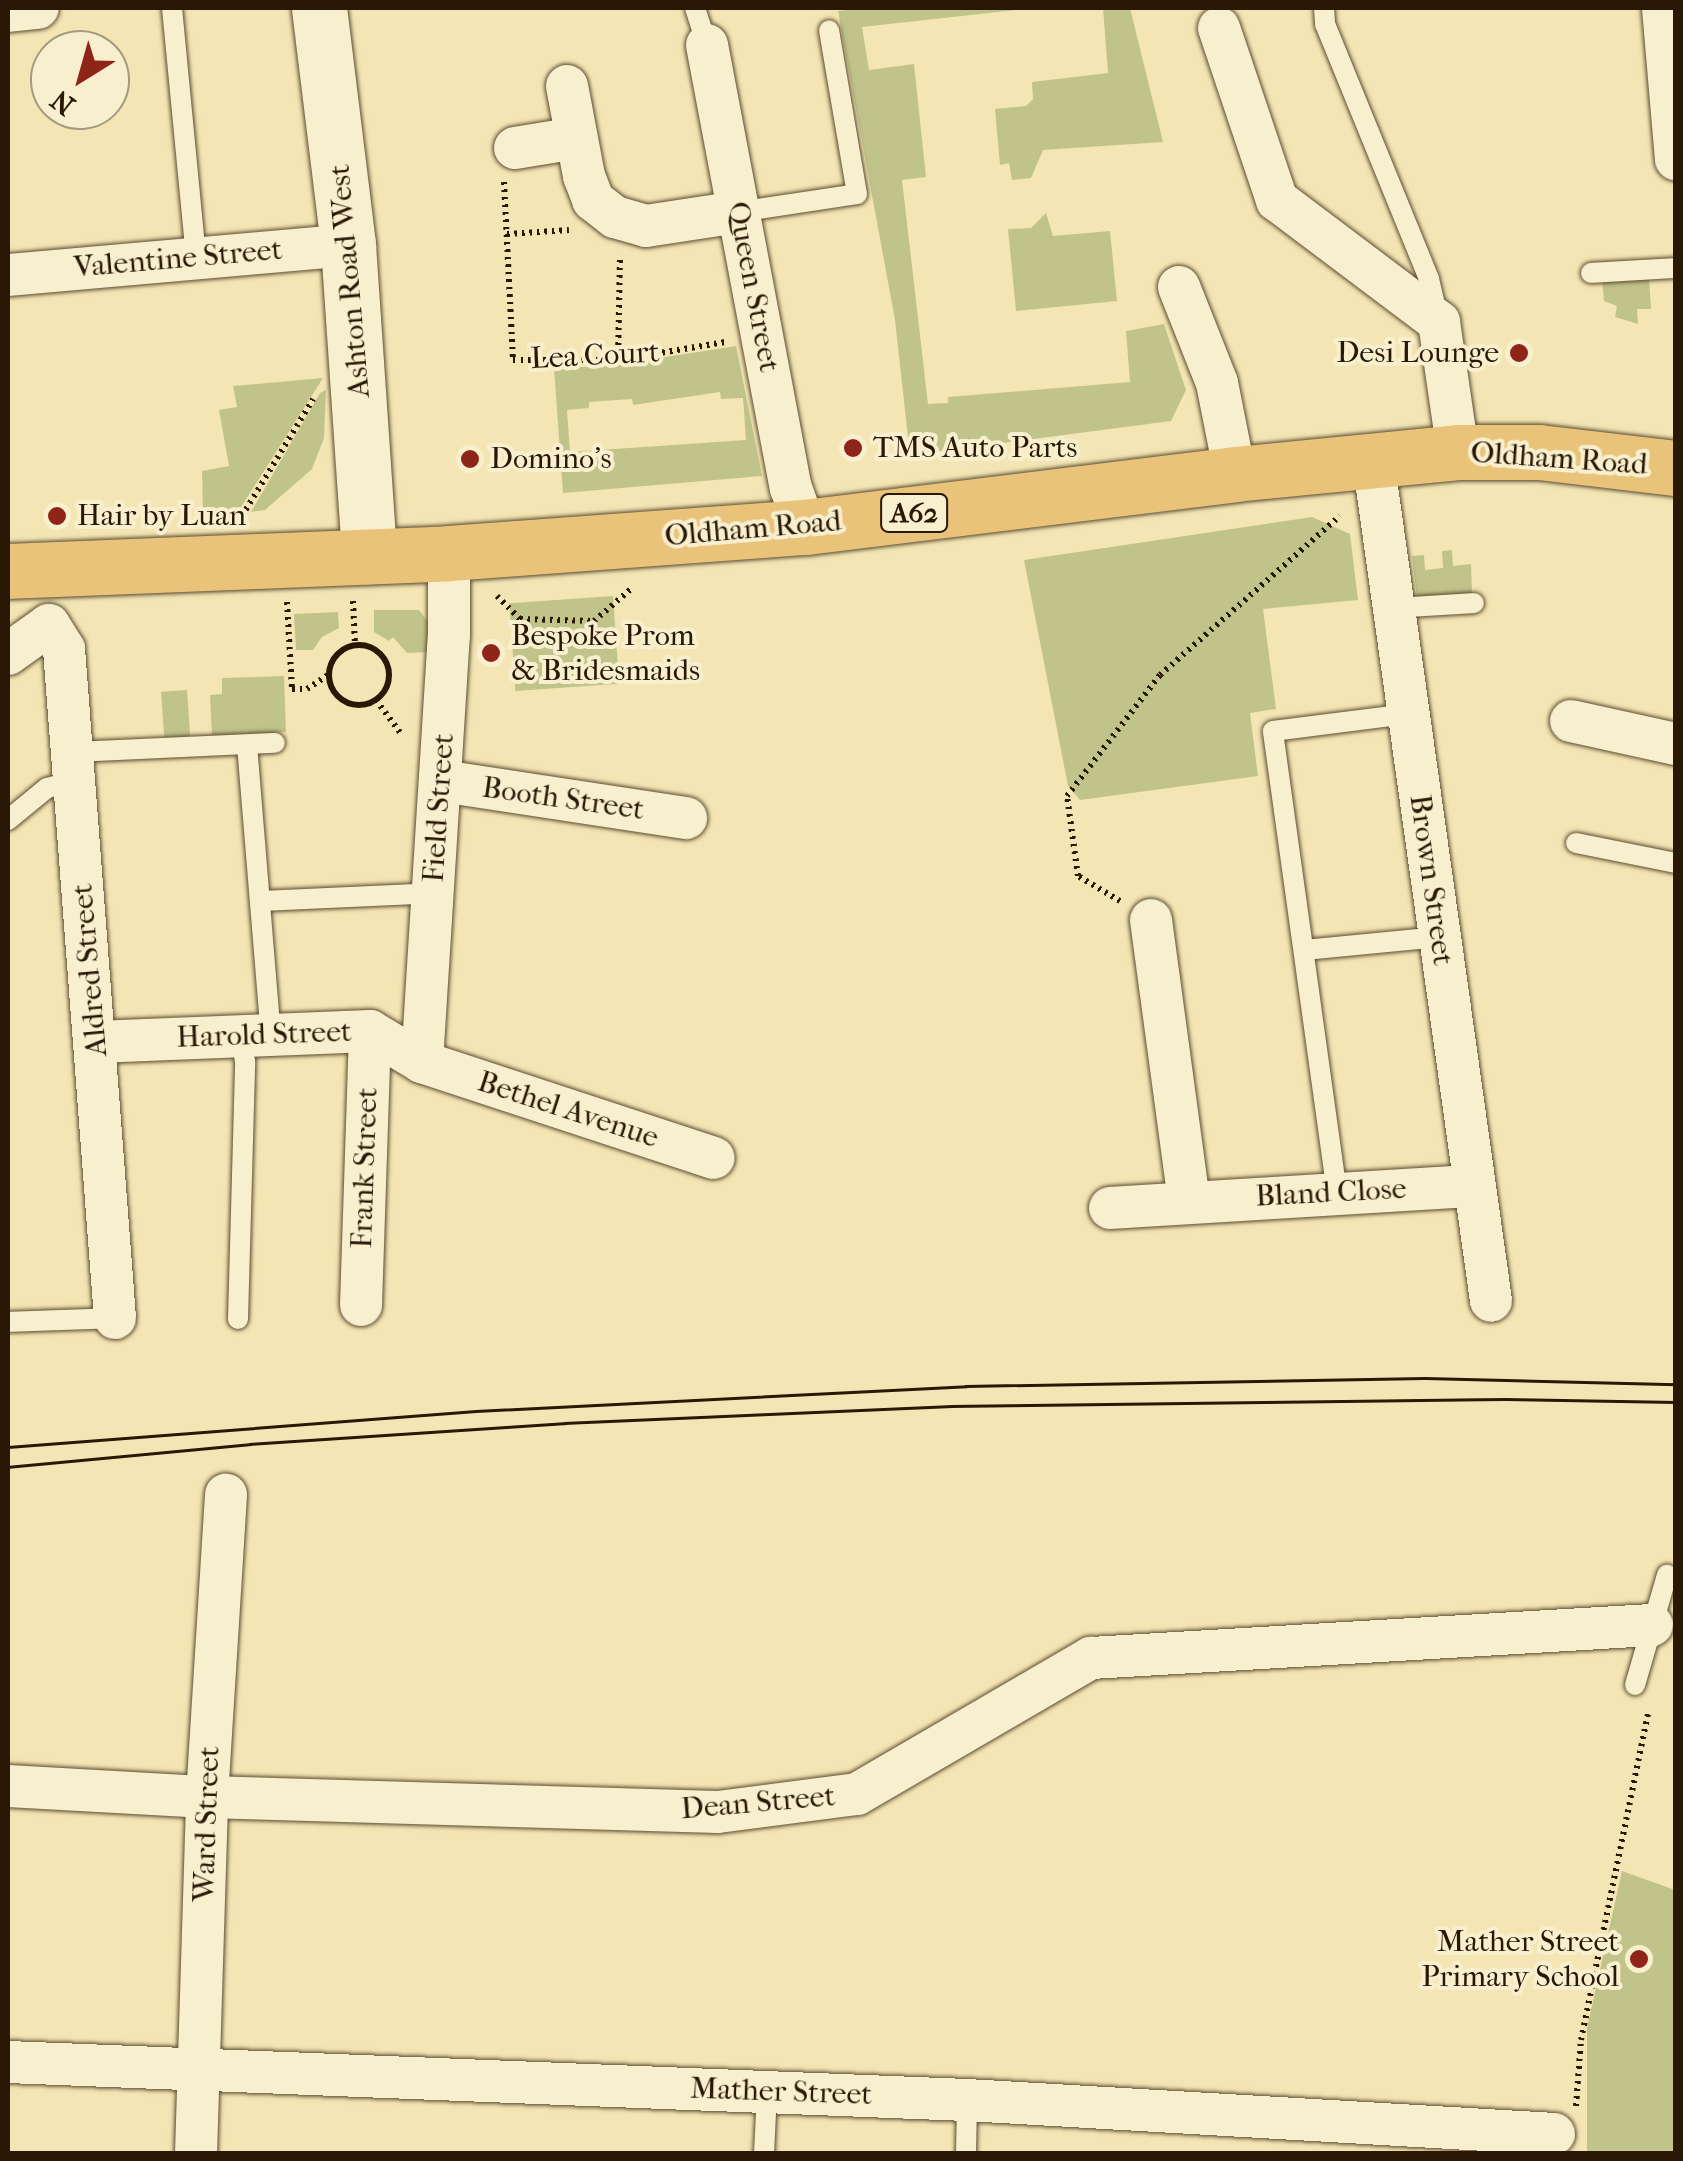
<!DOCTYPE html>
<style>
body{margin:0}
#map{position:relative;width:1683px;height:2161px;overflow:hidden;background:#f4e6b4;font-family:"IM FELL French Canon",serif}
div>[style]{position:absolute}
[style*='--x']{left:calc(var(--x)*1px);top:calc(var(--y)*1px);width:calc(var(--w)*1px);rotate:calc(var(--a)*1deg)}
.green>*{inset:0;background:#c0c48a;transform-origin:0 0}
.path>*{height:6px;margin-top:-3px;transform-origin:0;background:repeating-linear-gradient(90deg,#281805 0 2.5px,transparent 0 7.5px)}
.path>.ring{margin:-3px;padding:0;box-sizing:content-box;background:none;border:6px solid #281805;border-radius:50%}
.roads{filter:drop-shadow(0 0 2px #5b4c31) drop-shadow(0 0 2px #5b4c31)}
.lane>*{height:20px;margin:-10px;padding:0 10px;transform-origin:10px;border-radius:10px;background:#f8efce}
.street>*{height:42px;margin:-21px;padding:0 21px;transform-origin:21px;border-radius:21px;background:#f8efce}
.secondary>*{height:55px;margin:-27.5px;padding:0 27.5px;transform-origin:27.5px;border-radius:27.5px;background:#f8efce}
.highway>*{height:55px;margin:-27.5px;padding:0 27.5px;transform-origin:27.5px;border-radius:27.5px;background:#eac37a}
.tram>*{height:2.5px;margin:-1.25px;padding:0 1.25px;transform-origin:1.25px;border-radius:1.25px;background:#281805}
.dots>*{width:28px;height:28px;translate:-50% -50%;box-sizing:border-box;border:5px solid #f8efce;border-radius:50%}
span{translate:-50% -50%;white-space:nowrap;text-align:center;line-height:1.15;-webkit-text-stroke:8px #f8efce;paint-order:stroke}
.shield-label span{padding:2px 8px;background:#f8efce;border:2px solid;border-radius:8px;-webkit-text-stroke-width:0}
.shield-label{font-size:28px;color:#281805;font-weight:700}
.street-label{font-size:30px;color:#281805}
.poi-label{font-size:30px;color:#281805}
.right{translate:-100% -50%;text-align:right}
.left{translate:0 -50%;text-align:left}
.frame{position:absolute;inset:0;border:10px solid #281805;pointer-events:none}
.north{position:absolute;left:30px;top:30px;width:100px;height:100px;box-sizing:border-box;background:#f8efce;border:2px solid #a5997e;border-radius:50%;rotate:217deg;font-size:28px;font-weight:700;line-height:40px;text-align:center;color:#281805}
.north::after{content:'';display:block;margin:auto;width:35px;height:45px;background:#8f2418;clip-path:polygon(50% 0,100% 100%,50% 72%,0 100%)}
</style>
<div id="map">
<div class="green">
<div style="clip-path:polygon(864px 8px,1034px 8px,862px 27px,869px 70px,914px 64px,926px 177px,902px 180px,928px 404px,948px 403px,948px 397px,1130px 382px,1126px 331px,1164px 324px,1186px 390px,1171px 421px,910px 455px,895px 320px,838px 11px)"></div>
<div style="clip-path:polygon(1103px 8px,1130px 8px,1163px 142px,1043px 150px,1031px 178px,1012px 180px,1009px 163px,1000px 165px,995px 109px,1026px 106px,1033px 99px,1032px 82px,1108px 73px)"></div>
<div style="clip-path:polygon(1046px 213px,1053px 236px,1110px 231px,1117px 301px,1016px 311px,1008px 229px,1031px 228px)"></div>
<div style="clip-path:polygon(1649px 277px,1651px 309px,1637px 309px,1638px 324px,1615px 317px,1617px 306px,1604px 301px,1602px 280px)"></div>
<div style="clip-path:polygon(evenodd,736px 346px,762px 476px,563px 493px,554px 368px,608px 366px,736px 346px,720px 392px,721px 399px,743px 398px,746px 440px,570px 452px,567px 410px,589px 408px,589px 402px,632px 399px,633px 405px,720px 392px)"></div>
<div style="clip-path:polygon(323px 378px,236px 515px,203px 513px,202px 471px,229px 466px,219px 410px,237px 407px,233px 386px)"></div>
<div style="clip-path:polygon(326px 390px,324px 438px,312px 469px,265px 510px,251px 512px,320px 393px)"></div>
<div style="clip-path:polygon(1312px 517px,1350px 534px,1358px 600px,1263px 609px,1276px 709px,1250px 713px,1258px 776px,1080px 800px,1068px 786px,1024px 560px)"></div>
<div style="clip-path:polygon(1452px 550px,1453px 566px,1471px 564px,1472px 594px,1417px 598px,1412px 556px,1424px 555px,1425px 570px,1443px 568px,1442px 551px)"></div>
<div style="left:613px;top:596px;width:88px;height:104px;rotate:86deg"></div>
<div style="clip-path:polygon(374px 610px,419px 610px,429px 623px,430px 652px,407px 653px,393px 637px,389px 641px,374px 632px)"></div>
<div style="clip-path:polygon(338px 612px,339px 628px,322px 637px,313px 650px,296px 650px,294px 614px)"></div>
<div style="clip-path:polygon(284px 676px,286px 732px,212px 736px,210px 695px,222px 694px,222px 678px)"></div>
<div style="left:187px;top:690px;width:46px;height:26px;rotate:86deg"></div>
<div style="clip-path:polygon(1622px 1871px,1675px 1890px,1675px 2153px,1587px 2153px,1587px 2028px)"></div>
</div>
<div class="path">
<div style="--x:504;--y:182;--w:178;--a:87.1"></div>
<div style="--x:513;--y:360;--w:105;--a:0"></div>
<div style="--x:618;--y:360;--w:109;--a:-9.5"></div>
<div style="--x:507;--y:234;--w:62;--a:-3.7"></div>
<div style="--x:618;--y:360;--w:104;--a:-88.9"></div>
<div style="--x:242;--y:516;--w:137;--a:-58.7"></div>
<div style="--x:497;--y:596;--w:33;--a:45"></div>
<div style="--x:520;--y:619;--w:74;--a:1.5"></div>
<div style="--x:594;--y:621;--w:50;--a:-41"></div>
<div style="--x:353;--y:601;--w:44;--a:87.4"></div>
<div style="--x:287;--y:602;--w:87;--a:86.7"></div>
<div style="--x:292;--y:689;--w:15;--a:0"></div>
<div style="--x:307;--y:689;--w:27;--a:-34"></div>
<div class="ring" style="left:329px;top:645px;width:54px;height:54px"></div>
<div style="--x:376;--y:700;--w:44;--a:53.4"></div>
<div style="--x:1120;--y:901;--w:49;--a:-149.2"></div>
<div style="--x:1078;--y:876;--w:81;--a:-97.8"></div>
<div style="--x:1067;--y:796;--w:153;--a:-52.5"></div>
<div style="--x:1160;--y:675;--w:240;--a:-41.5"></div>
<div style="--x:1576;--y:2106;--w:66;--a:-85.7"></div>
<div style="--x:1581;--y:2040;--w:337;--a:-78.4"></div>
</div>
<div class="roads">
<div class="lane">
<div style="--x:172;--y:8;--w:250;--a:84.5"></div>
<div style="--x:695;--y:8;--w:39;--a:72"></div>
<div style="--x:1324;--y:8;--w:16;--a:86"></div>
<div style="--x:1325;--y:24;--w:275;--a:67.8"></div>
<div style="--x:1429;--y:279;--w:36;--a:77"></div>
<div style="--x:738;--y:212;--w:120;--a:-8.6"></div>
<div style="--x:857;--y:194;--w:166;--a:-99.7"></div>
<div style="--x:1591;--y:273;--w:85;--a:-3.4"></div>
<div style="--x:1393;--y:608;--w:81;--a:-3.5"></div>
<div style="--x:247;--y:745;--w:290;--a:85.3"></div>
<div style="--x:73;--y:752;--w:202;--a:-2.6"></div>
<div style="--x:8;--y:820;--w:50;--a:-39.4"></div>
<div style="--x:47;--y:788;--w:29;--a:-14"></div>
<div style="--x:1576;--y:843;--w:102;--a:11.3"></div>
<div style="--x:260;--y:901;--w:174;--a:-2.6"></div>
<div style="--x:1304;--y:950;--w:136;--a:-5.5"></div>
<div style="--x:1337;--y:1193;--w:466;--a:-97.9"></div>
<div style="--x:1273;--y:731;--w:136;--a:-7.2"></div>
<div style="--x:238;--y:1319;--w:257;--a:-88.4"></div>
<div style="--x:245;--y:1062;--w:27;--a:-98"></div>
<div style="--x:8;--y:1322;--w:107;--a:-2.1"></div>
<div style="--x:1635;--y:1685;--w:115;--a:-73.8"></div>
<div style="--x:764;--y:2154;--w:62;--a:-87.2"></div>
<div style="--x:966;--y:2154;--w:54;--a:-88.9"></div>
</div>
<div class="street">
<div style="--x:1663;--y:8;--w:152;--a:85.1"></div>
<div style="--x:8;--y:11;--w:30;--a:-6"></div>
<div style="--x:1219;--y:28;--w:182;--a:71.4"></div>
<div style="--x:1277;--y:200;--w:203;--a:37"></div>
<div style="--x:1439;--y:322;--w:131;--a:81.7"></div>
<div style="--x:707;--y:45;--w:451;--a:79.3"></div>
<div style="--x:791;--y:488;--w:41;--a:70.3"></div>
<div style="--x:567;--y:86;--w:92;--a:79.3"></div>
<div style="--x:584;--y:176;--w:26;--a:69"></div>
<div style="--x:593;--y:200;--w:28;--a:38"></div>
<div style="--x:615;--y:217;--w:32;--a:16"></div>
<div style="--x:646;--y:226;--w:93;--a:-8.7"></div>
<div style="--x:515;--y:148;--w:62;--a:-9.3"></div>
<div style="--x:8;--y:275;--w:341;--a:-5"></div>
<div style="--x:1179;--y:287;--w:103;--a:68.4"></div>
<div style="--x:1217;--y:383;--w:93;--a:78.8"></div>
<div style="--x:1373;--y:459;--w:850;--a:82.02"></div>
<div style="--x:49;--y:625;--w:28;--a:58"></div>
<div style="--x:64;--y:649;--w:671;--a:85.64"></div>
<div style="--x:8;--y:654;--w:50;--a:-35.3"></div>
<div style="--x:1571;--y:721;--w:107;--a:12.4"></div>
<div style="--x:441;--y:781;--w:248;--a:8.6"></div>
<div style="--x:1151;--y:920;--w:283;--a:82.3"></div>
<div style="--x:96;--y:1042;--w:274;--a:-2.3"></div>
<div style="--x:370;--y:1031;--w:61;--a:30.8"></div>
<div style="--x:422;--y:1062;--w:307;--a:18.2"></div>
<div style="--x:422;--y:1062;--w:428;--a:-86.4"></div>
<div style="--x:449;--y:635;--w:82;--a:-90"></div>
<div style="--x:1110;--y:1208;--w:364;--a:-3.5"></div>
<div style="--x:361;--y:1305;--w:274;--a:-88.1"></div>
<div style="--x:8;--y:1786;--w:199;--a:3.2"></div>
<div style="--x:207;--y:1797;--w:511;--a:1.68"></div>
<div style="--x:718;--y:1812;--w:140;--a:-7.4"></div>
<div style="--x:857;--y:1794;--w:271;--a:-30.2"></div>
<div style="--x:1091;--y:1658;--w:562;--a:-3.37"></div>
<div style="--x:8;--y:2062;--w:960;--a:2.27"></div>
<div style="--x:967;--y:2100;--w:588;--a:3.31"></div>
<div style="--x:196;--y:2154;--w:357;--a:-88.2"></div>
<div style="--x:207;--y:1797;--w:303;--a:-86.4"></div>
</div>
<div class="secondary">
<div style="--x:319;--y:8;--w:239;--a:83"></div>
<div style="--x:348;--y:245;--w:312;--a:86.1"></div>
</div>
<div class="highway">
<div style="--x:8;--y:571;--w:441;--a:-2.3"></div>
<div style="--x:449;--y:553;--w:357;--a:-4.2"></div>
<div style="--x:805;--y:527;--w:433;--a:-7"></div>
<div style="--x:1235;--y:474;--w:224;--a:-5.6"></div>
<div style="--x:1458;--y:452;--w:81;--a:0"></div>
<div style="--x:1539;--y:452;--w:138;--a:6.7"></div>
</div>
</div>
<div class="tram">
<div style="--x:8;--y:1447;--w:469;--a:-4.4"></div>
<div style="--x:476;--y:1411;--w:491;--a:-2.9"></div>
<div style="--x:966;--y:1386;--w:459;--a:-1"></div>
<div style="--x:1425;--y:1378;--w:251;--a:1.4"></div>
<div style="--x:8;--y:1467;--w:243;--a:-5.4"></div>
<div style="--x:250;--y:1444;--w:316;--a:-3.8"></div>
<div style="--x:565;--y:1423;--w:386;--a:-2.5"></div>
<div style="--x:951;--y:1406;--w:554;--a:-0.72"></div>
<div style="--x:1505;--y:1399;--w:171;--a:1"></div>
</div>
<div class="dots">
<div style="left:1519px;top:353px;background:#8f2418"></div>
<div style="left:853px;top:448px;background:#8f2418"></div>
<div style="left:470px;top:459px;background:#8f2418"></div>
<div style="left:57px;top:516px;background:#8f2418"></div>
<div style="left:491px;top:653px;background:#8f2418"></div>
<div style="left:1639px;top:1959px;background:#8f2418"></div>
</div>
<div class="shield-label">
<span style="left:914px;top:513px">A62</span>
</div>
<div class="street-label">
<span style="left:178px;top:259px;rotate:-5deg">Valentine Street</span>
<span style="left:350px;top:281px;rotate:-95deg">Ashton Road West</span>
<span style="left:753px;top:287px;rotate:79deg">Queen Street</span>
<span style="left:595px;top:356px;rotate:-3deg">Lea Court</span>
<span style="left:1559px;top:459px;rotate:4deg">Oldham Road</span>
<span style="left:753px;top:529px;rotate:-5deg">Oldham Road</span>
<span style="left:563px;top:799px;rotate:8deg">Booth Street</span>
<span style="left:439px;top:808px;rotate:-86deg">Field Street</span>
<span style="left:1431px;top:880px;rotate:82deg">Brown Street</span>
<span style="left:90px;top:970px;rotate:-95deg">Aldred Street</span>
<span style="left:264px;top:1035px;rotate:-2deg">Harold Street</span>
<span style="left:568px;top:1110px;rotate:18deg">Bethel Avenue</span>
<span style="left:365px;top:1168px;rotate:-88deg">Frank Street</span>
<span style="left:1331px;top:1193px;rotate:-3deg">Bland Close</span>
<span style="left:758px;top:1803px;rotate:-5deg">Dean Street</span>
<span style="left:207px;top:1824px;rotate:-88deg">Ward Street</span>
<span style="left:781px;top:2092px;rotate:2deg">Mather Street</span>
</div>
<div class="poi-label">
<span class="right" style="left:1499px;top:353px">Desi Lounge</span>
<span class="left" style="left:873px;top:448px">TMS Auto Parts</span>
<span class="left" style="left:490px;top:459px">Domino's</span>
<span class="left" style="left:77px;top:516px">Hair by Luan</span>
<span class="left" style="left:511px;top:653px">Bespoke Prom<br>&amp; Bridesmaids</span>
<span class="right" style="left:1619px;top:1959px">Mather Street<br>Primary School</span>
</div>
<div class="frame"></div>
<div class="north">N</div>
</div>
